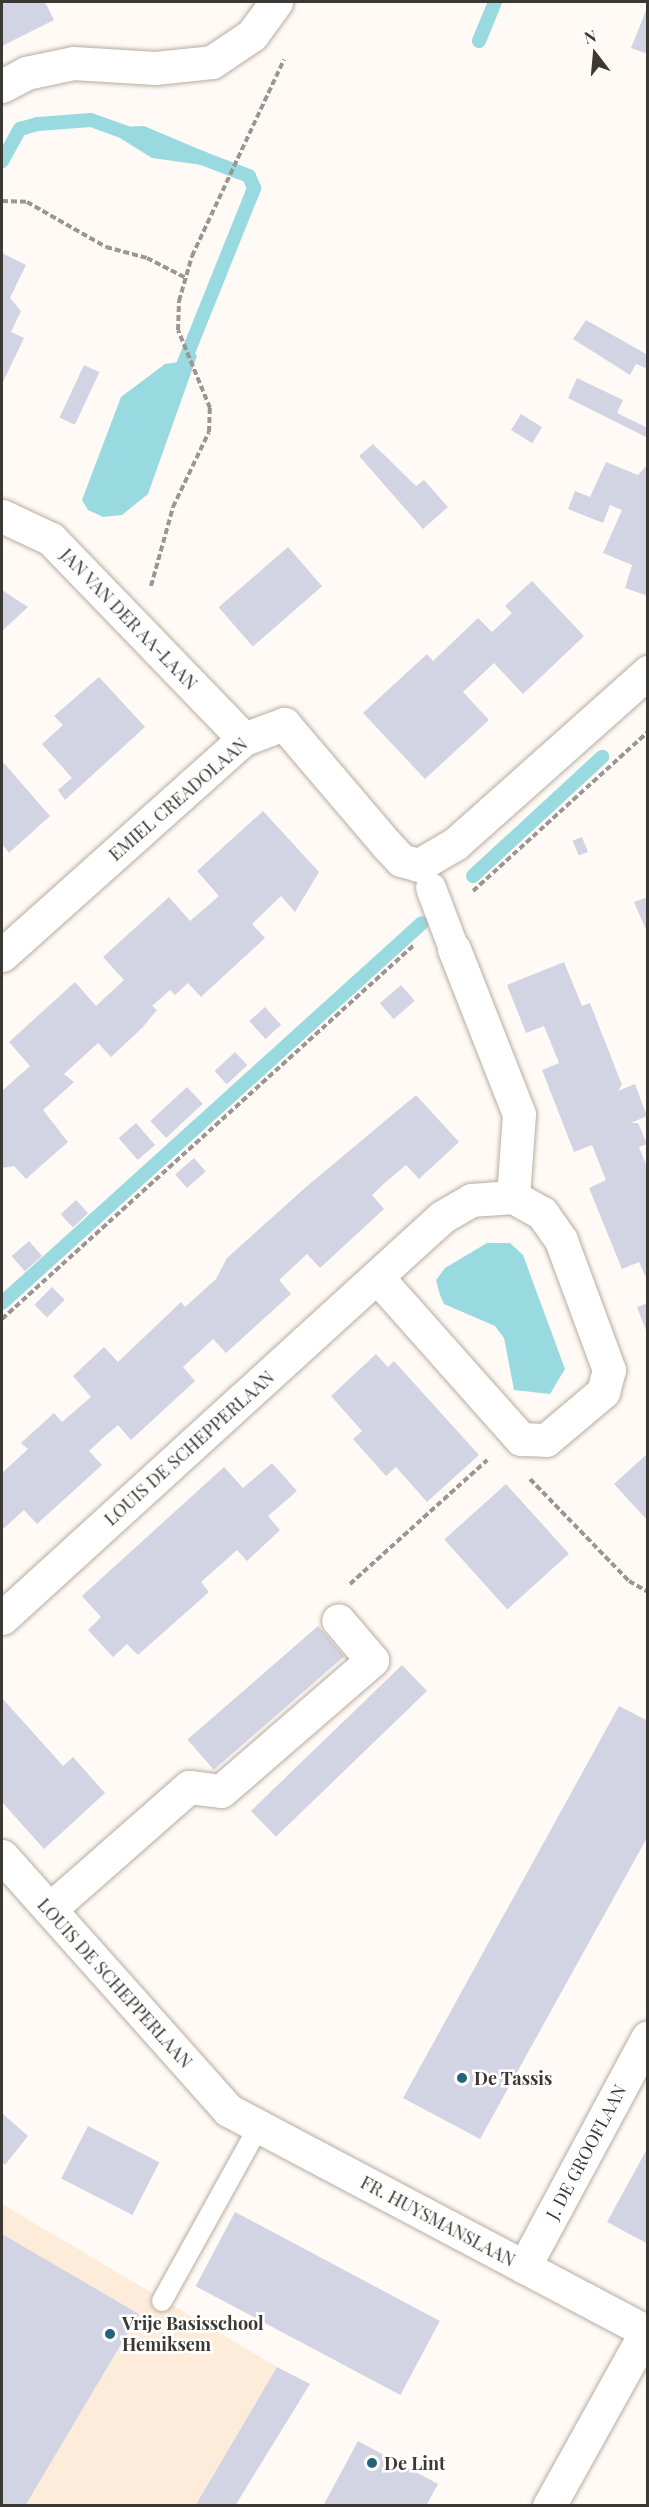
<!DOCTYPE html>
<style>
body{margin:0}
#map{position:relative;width:649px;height:2507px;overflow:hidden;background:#fffaf5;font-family:"Playfair Display",serif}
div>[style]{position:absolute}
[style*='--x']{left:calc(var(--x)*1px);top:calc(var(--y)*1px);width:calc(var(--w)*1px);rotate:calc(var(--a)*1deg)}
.built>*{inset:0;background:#feecda}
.water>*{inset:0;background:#99d9e0}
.stream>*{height:14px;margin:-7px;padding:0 7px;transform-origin:7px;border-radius:7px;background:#99d9e0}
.building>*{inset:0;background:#d2d4e3;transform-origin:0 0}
.path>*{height:4px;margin-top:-2px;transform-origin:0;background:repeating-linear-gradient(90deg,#9b9691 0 6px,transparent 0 9px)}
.roads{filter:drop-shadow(0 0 2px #b8aca1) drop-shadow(0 0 2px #b8aca1)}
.service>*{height:20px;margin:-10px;padding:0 10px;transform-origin:10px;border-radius:10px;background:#fff}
.pedestrian>*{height:30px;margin:-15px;padding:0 15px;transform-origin:15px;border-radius:15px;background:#fff}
.minor>*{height:33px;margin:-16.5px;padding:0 16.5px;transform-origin:16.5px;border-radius:16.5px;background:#fff}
.dots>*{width:16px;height:16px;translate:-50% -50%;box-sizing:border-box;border:3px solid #fff;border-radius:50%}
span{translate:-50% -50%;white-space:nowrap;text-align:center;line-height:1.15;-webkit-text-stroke:5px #fff;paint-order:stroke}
.street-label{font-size:18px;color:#3c3833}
.poi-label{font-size:18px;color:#3c3833;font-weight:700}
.left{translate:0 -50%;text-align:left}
.frame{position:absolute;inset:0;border:3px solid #3c3833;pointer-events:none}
.north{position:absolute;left:565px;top:24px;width:60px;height:60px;-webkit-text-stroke:4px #fff;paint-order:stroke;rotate:344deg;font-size:16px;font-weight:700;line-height:24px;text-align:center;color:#3c3833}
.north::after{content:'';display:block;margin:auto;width:21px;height:27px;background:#3c3833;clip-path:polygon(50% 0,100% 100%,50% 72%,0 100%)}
</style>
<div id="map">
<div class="built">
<div style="clip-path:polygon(2px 2204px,277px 2367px,195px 2505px,2px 2505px)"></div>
</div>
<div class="water">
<div style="clip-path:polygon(144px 126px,208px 153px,209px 166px,152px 158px,112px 133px,119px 127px)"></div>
<div style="clip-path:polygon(190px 347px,197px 356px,148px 494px,122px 515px,103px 517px,88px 510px,82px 500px,121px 397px,165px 364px,179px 362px)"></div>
<div style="clip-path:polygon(487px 1243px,510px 1243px,523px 1255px,565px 1369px,550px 1394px,514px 1390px,504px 1338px,495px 1326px,444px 1304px,440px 1295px,436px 1280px,445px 1268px)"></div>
</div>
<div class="stream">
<div style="--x:479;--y:41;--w:42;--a:-67.7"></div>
<div style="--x:2;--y:161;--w:37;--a:-61"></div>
<div style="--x:20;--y:129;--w:19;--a:-16"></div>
<div style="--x:38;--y:124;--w:53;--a:-4.3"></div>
<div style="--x:91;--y:120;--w:41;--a:19.7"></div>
<div style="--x:183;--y:365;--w:191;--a:-68.1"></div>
<div style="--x:254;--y:188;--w:13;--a:-113"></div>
<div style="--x:249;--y:176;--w:59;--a:-159.1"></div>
<div style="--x:473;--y:876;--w:176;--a:-42.7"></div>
<div style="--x:2;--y:1303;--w:566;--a:-42.14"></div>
</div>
<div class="building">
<div style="clip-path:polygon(2px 2px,45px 2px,54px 20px,2px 46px)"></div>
<div style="clip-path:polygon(647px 8px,648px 8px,648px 54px,631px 48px)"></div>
<div style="clip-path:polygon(2px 253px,26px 265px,10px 298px,21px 311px,11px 332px,24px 338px,2px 384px)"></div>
<div style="clip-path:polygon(586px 320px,648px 355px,648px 369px,636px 364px,630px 375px,573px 339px)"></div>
<div style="left:84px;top:365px;width:17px;height:58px;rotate:25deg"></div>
<div style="clip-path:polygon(577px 378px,623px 400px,617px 413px,648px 428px,648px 438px,568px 398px)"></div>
<div style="left:521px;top:414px;width:25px;height:19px;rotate:32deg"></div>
<div style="clip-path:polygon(373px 444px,416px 486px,424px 480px,448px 507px,423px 529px,359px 456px)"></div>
<div style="clip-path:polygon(606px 462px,638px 475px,648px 464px,648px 596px,625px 588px,632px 565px,603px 553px,622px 510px,610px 505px,603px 523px,568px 509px,575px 491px,590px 497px)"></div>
<div style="left:288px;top:547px;width:52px;height:92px;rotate:49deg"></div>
<div style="clip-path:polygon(532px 581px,584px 636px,523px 694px,494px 663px,463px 692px,489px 720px,425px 779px,363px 713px,427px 654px,433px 661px,478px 618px,492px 632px,512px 613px,505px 606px)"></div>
<div style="clip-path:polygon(2px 590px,28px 607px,2px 631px)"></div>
<div style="clip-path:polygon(99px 677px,145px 727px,65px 800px,58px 790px,72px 778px,42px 744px,63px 725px,54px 716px)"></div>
<div style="clip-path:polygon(2px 761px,50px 816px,9px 853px,2px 844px)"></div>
<div style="clip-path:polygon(263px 811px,319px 872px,295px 912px,281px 896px,252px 924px,265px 938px,201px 997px,188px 983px,175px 995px,170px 990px,152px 1006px,157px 1010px,142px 1028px,111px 1057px,98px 1043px,64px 1074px,74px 1082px,43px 1110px,68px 1142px,26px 1179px,14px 1166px,2px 1168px,2px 1091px,30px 1066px,9px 1042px,75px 982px,96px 1006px,124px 980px,103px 957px,169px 897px,190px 921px,219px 896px,197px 871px)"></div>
<div style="left:582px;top:837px;width:16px;height:10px;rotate:68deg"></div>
<div style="clip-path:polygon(648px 897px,648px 929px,646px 930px,634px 902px)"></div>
<div style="clip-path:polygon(564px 962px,582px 1006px,590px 1003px,622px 1085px,618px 1091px,635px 1084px,647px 1116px,631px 1123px,638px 1123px,647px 1144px,639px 1147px,648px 1169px,648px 1282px,639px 1262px,622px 1269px,589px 1188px,606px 1180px,592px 1145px,574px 1152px,542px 1070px,559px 1063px,544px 1026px,526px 1033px,507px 985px)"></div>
<div style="left:401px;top:985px;width:21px;height:28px;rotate:49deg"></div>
<div style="left:265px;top:1007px;width:24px;height:21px;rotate:48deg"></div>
<div style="left:235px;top:1052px;width:18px;height:28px;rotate:47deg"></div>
<div style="left:187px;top:1087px;width:23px;height:50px;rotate:47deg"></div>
<div style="clip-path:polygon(416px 1095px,459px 1142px,419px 1179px,406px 1165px,387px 1181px,372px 1195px,384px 1209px,320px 1268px,307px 1254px,279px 1280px,291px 1294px,226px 1353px,213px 1339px,199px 1352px,183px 1367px,195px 1381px,131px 1440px,118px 1425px,103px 1438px,89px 1451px,102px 1465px,37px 1524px,24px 1510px,2px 1530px,2px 1473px,28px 1449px,21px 1443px,54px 1413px,62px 1422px,91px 1397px,73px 1376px,104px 1347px,118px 1362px,181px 1302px,185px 1307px,216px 1279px,227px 1258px,306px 1187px)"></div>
<div style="left:136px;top:1123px;width:29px;height:23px;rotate:49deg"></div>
<div style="left:194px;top:1158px;width:18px;height:25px;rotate:49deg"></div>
<div style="left:76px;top:1200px;width:18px;height:21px;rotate:47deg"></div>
<div style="left:29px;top:1241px;width:20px;height:23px;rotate:49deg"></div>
<div style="left:52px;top:1287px;width:18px;height:25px;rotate:45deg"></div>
<div style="clip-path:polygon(648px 1303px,648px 1333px,647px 1333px,637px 1307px)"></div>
<div style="clip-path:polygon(376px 1354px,388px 1367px,394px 1361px,479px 1455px,427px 1502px,396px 1467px,386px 1476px,353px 1439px,362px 1431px,331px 1396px)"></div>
<div style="clip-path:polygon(648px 1453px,648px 1521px,614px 1484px)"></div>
<div style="clip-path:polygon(272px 1463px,297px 1491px,268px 1516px,280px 1530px,247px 1561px,237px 1550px,201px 1582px,209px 1592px,138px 1655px,127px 1644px,113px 1657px,88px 1630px,101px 1617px,82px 1596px,224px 1467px,243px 1488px)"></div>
<div style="left:506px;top:1484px;width:94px;height:83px;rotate:48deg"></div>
<div style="left:318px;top:1626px;width:40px;height:173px;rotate:49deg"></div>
<div style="left:402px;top:1665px;width:36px;height:210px;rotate:46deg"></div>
<div style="clip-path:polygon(2px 1698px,63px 1766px,73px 1757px,105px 1793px,44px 1849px,2px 1802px)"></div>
<div style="clip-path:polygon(619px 1706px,648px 1721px,648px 1836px,480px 2139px,403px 2098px)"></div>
<div style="clip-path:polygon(2px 2113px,28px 2136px,5px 2165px,2px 2162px)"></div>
<div style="left:88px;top:2126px;width:80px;height:59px;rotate:27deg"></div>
<div style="clip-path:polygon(648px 2147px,648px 2244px,607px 2222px)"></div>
<div style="left:235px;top:2212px;width:232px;height:84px;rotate:28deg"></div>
<div style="clip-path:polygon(2px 2234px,139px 2314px,25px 2506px,2px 2506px)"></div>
<div style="clip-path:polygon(277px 2367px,310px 2384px,235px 2506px,195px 2506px)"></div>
<div style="clip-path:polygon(358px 2441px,438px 2484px,426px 2506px,323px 2506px)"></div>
</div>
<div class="path">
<div style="--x:2;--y:201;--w:25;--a:2"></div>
<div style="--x:27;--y:202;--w:91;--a:29.7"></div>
<div style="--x:106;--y:247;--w:42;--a:15"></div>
<div style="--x:147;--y:258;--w:44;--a:27.1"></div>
<div style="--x:151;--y:586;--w:82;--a:-74.4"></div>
<div style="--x:173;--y:507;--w:83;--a:-64.4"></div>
<div style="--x:209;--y:432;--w:24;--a:-88"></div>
<div style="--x:210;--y:408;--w:84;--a:-112.3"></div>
<div style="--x:178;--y:330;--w:29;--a:-88"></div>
<div style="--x:179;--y:301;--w:47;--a:-73.9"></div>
<div style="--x:192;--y:256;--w:217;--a:-64.9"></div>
<div style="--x:473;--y:891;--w:236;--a:-42.3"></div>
<div style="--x:2;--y:1319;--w:556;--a:-42.23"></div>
<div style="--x:530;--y:1479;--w:142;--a:45.9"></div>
<div style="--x:629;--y:1581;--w:22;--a:30"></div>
<div style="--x:350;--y:1584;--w:185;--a:-42.1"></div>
</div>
<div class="roads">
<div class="service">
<div style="--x:162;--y:2301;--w:200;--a:-61"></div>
</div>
<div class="pedestrian">
<div style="--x:431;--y:888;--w:65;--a:69.3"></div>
</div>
<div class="minor">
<div style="--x:2;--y:86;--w:27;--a:-28"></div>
<div style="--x:26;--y:73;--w:48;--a:-12"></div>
<div style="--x:73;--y:63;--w:82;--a:3.5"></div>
<div style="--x:155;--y:68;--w:57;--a:-6"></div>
<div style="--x:212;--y:62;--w:48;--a:-34"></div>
<div style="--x:252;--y:35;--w:41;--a:-54"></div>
<div style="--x:2;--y:516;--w:54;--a:25.1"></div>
<div style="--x:51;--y:539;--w:278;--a:46"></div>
<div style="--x:2;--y:955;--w:324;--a:-41.8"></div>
<div style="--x:244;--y:739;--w:43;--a:-20.6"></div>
<div style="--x:284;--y:724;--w:159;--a:49.6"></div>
<div style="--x:387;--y:845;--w:21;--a:47"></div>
<div style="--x:401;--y:860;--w:19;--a:16"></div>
<div style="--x:419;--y:865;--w:42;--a:-30.3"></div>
<div style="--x:455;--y:844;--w:259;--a:-41.7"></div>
<div style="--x:377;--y:1277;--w:217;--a:48.4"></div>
<div style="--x:521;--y:1439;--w:25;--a:2"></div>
<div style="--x:546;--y:1440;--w:75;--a:-40.1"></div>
<div style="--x:603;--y:1392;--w:23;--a:-75"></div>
<div style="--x:609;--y:1370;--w:139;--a:-110.3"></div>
<div style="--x:561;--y:1240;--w:33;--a:-125"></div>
<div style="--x:542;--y:1213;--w:33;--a:-151"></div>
<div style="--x:2;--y:1618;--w:595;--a:-42.34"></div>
<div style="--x:442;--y:1217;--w:34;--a:-30"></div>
<div style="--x:471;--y:1200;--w:42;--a:-4.1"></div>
<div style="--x:513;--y:1197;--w:83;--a:-85.9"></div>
<div style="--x:519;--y:1114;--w:177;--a:-111.5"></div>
<div style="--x:2;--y:1856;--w:340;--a:48.3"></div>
<div style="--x:228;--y:2110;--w:475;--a:27.9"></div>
<div style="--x:50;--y:1909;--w:185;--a:-41.3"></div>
<div style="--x:189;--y:1787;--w:32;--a:7"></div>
<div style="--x:221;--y:1791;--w:200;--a:-40.9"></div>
<div style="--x:372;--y:1660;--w:52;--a:-130.4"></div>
<div style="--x:524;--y:2267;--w:261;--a:-61.7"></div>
<div style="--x:549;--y:2506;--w:199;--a:-60.9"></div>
</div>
</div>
<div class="dots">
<div style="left:462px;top:2078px;background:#226478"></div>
<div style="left:110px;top:2334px;background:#226478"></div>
<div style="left:372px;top:2463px;background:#226478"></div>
</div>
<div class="street-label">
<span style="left:129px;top:619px;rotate:46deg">JAN VAN DER AA-LAAN</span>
<span style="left:178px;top:799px;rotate:-41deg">EMIEL CREADOLAAN</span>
<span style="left:189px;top:1448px;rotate:-42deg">LOUIS DE SCHEPPERLAAN</span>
<span style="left:115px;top:1983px;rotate:48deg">LOUIS DE SCHEPPERLAAN</span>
<span style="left:586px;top:2152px;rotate:-62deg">J. DE GROOFLAAN</span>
<span style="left:438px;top:2221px;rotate:28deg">FR. HUYSMANSLAAN</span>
</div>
<div class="poi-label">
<span class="left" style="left:474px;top:2078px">De Tassis</span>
<span class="left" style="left:122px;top:2334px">Vrije Basisschool<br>Hemiksem</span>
<span class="left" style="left:384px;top:2463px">De Lint</span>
</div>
<div class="frame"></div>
<div class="north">N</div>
</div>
